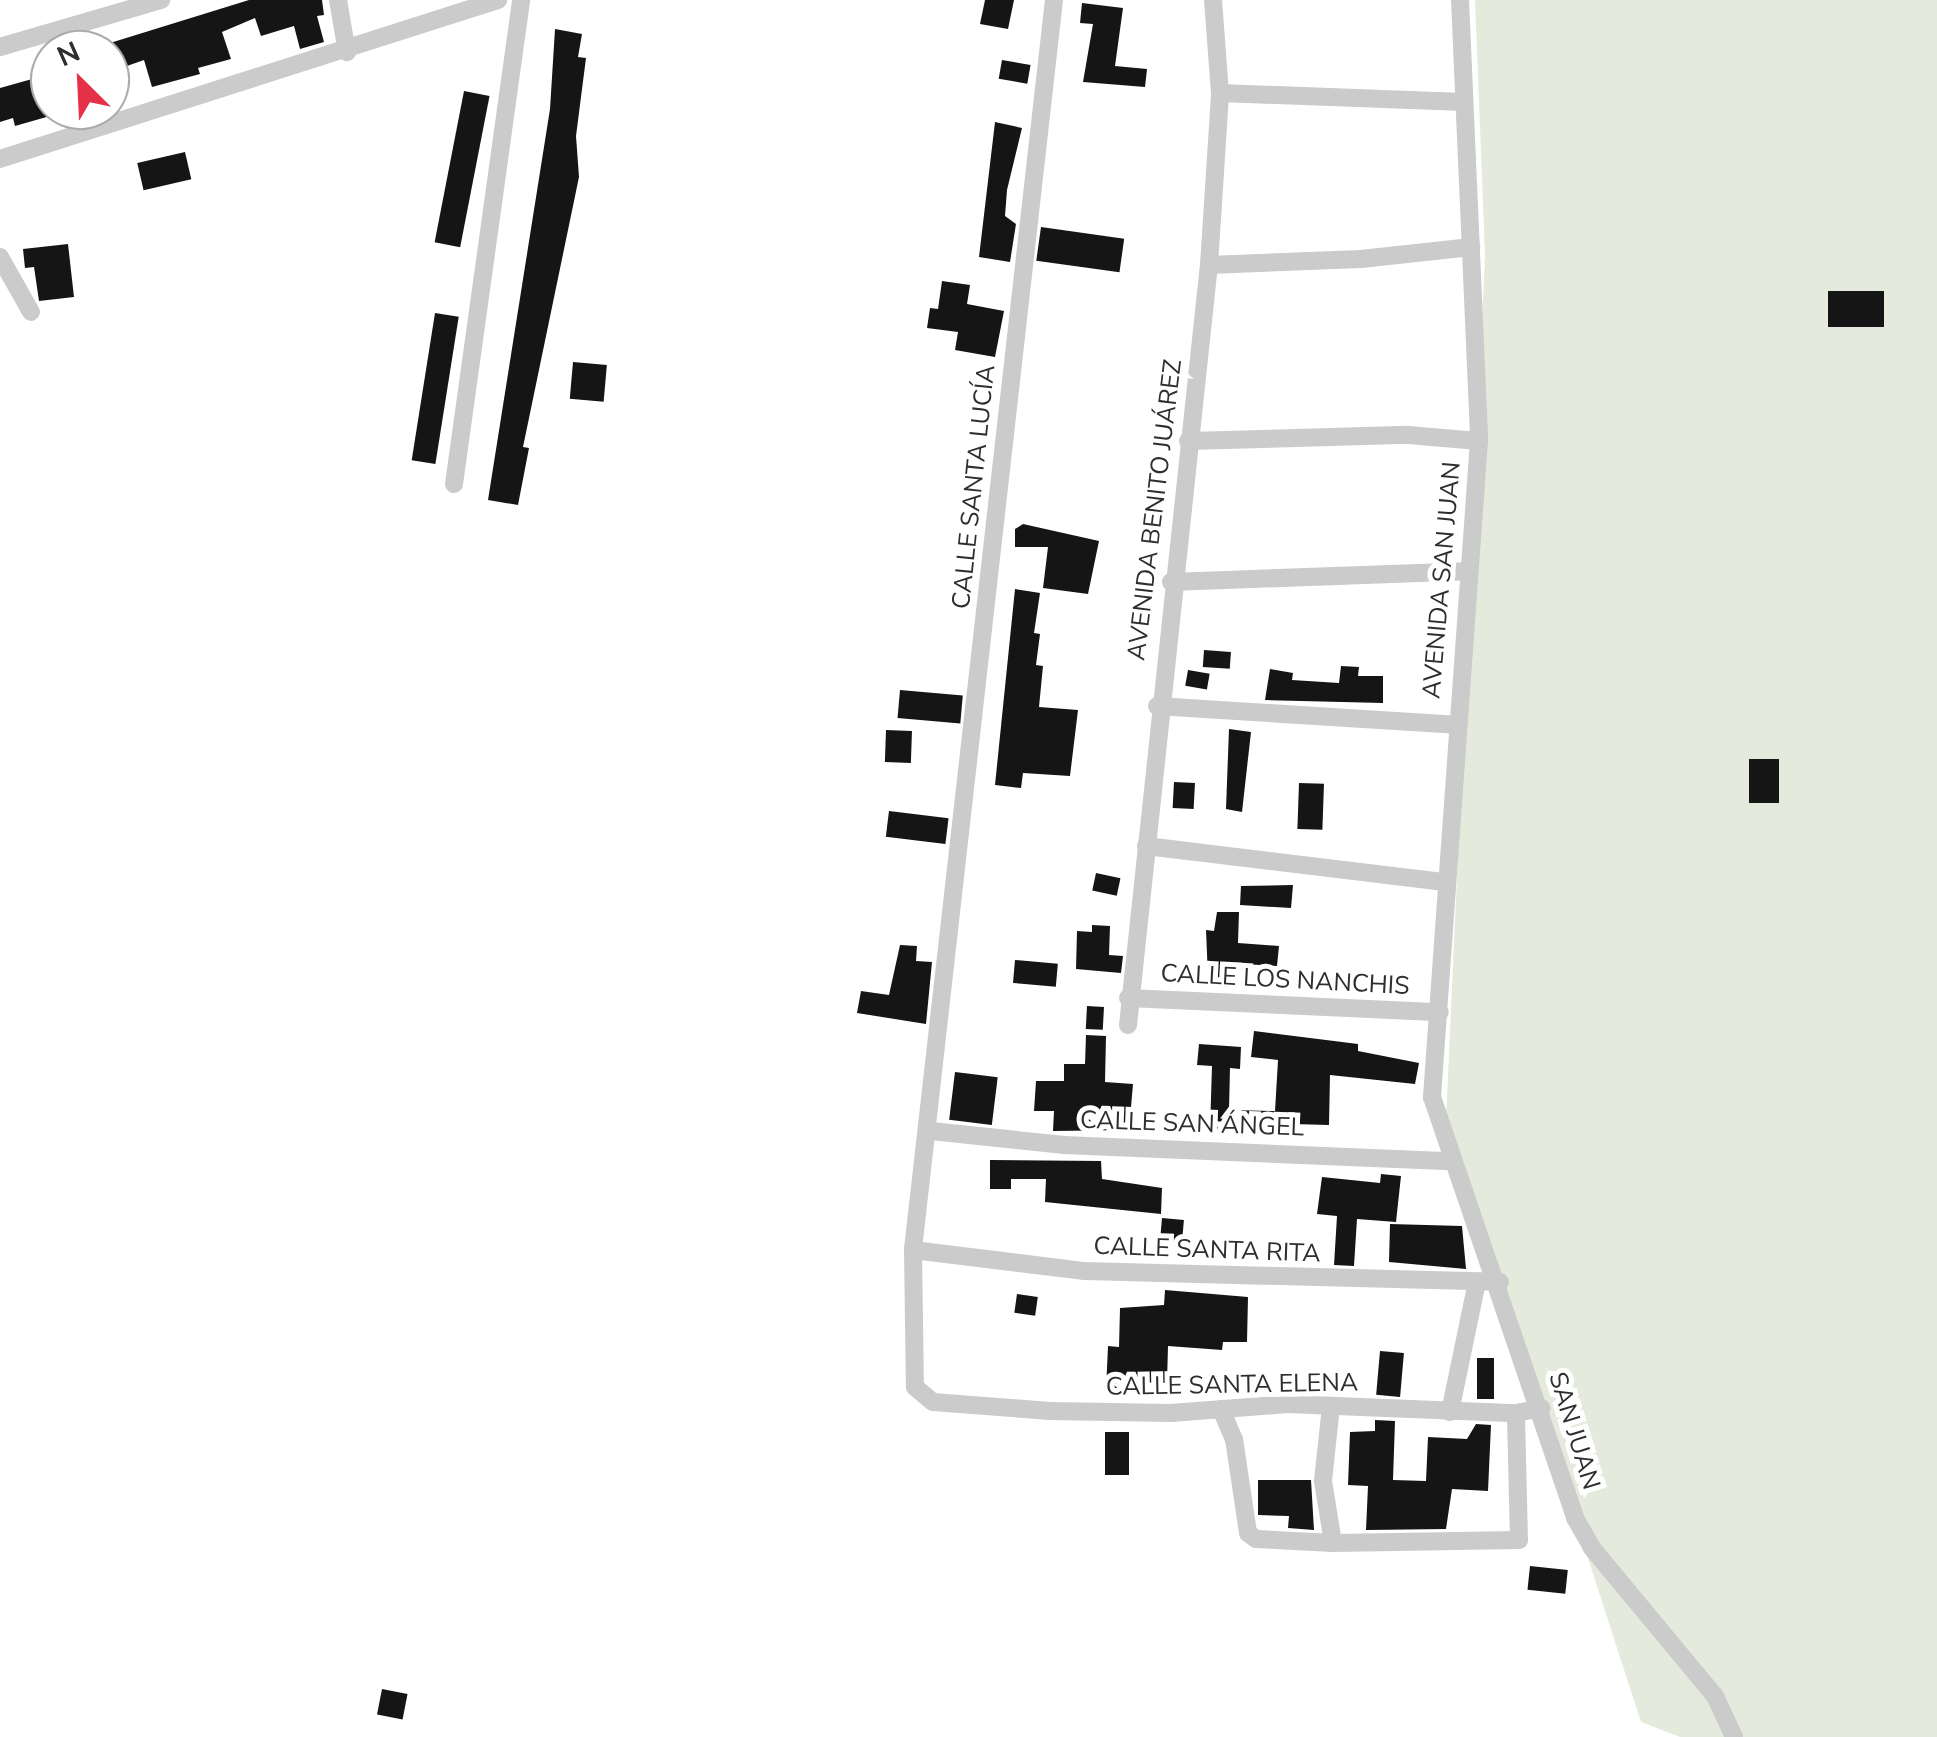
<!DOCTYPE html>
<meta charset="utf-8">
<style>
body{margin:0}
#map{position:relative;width:1937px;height:1737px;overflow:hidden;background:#fff;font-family:"Nunito Sans",sans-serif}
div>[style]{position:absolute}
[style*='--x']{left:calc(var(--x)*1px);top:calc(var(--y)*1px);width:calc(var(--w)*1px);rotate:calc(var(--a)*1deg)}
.green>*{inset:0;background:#e5ebdc}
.building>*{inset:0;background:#151515;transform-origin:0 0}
.street>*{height:18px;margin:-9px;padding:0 9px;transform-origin:9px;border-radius:9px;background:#cbcbcb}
span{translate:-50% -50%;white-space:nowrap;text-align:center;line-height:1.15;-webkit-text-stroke:10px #fff;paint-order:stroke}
.street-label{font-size:25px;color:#2e2e2e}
.north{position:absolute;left:30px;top:30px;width:100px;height:100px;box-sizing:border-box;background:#fff;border:2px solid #ababab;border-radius:50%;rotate:336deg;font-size:28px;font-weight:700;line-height:40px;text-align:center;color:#2e2e2e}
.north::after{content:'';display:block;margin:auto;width:35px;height:45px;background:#e43148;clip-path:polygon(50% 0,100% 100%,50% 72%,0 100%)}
</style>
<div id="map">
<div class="green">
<div style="clip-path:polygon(1475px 0,1937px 0,1937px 1737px,1680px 1737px,1641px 1722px,1446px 1120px,1485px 255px)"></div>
</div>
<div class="building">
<div style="clip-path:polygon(249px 0,322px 0,324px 15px,317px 16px,324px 42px,300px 49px,294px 26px,261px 36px,255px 18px,222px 32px,231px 59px,198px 68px,200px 74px,152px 87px,144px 60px,110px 72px,110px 43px)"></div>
<div style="clip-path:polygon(985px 0,1014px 0,1008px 29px,980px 24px)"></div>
<div style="clip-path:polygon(1082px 3px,1123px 8px,1115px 66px,1147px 69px,1145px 87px,1083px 82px,1093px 24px,1080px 23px)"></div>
<div style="clip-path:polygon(555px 29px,582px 34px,578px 57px,586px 58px,576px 136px,579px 177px,523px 447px,529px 448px,518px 505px,488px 500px,550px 109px)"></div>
<div style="left:1002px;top:60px;width:29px;height:19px;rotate:10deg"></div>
<div style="clip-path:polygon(50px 74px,50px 116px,15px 126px,13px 118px,0 122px,0 88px)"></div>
<div style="left:464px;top:91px;width:26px;height:154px;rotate:11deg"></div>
<div style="clip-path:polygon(995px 122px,1022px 128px,1007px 190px,1005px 216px,1016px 224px,1010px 262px,979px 257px)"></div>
<div style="left:185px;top:152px;width:28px;height:49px;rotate:77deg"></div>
<div style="left:1041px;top:227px;width:84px;height:34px;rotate:8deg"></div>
<div style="clip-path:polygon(68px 244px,74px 297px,39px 301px,34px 267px,25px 268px,23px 249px)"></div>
<div style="clip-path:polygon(942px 281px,970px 285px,967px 304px,1004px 311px,995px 357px,955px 350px,958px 332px,927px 328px,930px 308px,938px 309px)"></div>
<div style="left:1828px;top:291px;width:56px;height:36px"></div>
<div style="left:435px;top:313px;width:24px;height:149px;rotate:9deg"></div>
<div style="left:573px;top:362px;width:34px;height:37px;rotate:5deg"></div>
<div style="clip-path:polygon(1023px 524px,1099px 541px,1088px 594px,1043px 588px,1048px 547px,1015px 547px,1015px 529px)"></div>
<div style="clip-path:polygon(1015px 589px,1040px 593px,1034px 633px,1040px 634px,1036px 665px,1043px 666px,1039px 707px,1078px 710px,1070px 776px,1023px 773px,1021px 788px,995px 785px)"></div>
<div style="left:1204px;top:650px;width:27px;height:17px;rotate:4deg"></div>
<div style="clip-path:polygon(1341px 666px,1359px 667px,1358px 676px,1383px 676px,1383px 703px,1265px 700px,1270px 669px,1293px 673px,1292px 680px,1339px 683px)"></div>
<div style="left:1188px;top:670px;width:22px;height:16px;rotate:10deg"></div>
<div style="left:900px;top:690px;width:63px;height:28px;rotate:5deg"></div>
<div style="clip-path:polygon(1229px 729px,1251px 732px,1242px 812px,1226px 809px)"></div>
<div style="left:886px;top:730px;width:26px;height:32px;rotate:2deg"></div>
<div style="left:1749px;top:759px;width:30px;height:44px"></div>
<div style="left:1174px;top:782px;width:21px;height:26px;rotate:3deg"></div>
<div style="left:1299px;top:783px;width:25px;height:46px;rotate:2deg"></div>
<div style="left:889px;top:811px;width:60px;height:26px;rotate:7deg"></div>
<div style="left:1096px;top:873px;width:25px;height:18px;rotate:12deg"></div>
<div style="clip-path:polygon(1293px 885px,1291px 908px,1240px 905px,1241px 886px)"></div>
<div style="clip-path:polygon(1217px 912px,1239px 912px,1238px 943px,1279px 946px,1277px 966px,1228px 963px,1229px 977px,1208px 978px,1206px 930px,1214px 931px)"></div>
<div style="clip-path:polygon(1092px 925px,1110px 926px,1109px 955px,1123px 956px,1121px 973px,1076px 969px,1077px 931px,1092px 932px)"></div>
<div style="clip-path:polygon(900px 945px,917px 946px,916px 961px,932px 962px,926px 1024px,857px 1013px,861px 991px,889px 995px)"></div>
<div style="left:1015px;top:960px;width:43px;height:23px;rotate:5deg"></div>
<div style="left:1087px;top:1006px;width:17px;height:23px;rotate:3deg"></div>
<div style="clip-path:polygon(1254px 1031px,1358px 1044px,1358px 1051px,1419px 1063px,1415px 1084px,1330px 1075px,1329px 1125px,1291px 1124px,1290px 1139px,1210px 1130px,1212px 1066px,1197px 1065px,1199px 1044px,1241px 1047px,1240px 1069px,1230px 1068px,1229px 1110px,1275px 1111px,1278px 1060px,1251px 1057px)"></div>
<div style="clip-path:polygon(1086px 1035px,1106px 1036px,1105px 1082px,1133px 1084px,1129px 1130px,1053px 1131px,1054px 1111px,1034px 1111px,1036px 1081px,1064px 1081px,1064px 1064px,1085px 1064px)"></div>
<div style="left:955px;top:1072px;width:43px;height:48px;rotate:7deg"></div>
<div style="clip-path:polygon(990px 1160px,1101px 1161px,1102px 1179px,1162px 1188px,1161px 1214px,1045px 1202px,1046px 1179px,1011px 1179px,1011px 1189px,990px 1189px)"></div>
<div style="clip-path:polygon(1381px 1174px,1401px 1176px,1396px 1222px,1357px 1219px,1354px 1266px,1334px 1265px,1337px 1216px,1317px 1214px,1322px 1177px,1380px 1183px)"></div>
<div style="left:1162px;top:1218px;width:22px;height:24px;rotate:5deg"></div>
<div style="clip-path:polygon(1390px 1224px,1462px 1226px,1466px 1269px,1389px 1262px)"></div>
<div style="clip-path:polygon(1165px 1290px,1248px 1297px,1247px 1342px,1223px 1342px,1222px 1350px,1168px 1346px,1167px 1383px,1131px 1382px,1131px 1390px,1106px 1390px,1108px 1346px,1119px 1347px,1120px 1308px,1164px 1305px)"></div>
<div style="left:1017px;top:1294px;width:21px;height:19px;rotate:8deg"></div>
<div style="left:1380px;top:1351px;width:24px;height:44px;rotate:5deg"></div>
<div style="left:1477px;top:1358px;width:17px;height:41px"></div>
<div style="clip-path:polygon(1375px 1420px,1395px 1421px,1393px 1480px,1426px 1481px,1428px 1437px,1467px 1439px,1476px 1424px,1491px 1425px,1488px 1491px,1452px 1489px,1446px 1529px,1366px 1530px,1368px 1486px,1348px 1485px,1350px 1432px,1375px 1431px)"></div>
<div style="left:1105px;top:1432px;width:24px;height:43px"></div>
<div style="clip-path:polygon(1258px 1480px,1311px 1480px,1314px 1530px,1288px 1528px,1289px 1516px,1258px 1515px)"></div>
<div style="left:1530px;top:1566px;width:38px;height:24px;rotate:6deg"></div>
<div style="left:382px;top:1689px;width:26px;height:26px;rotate:11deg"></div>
</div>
<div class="street">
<div style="--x:338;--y:0;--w:53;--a:80.2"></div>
<div style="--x:1054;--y:0;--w:1258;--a:96.44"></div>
<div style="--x:913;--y:1250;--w:137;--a:89.2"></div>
<div style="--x:915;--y:1387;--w:23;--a:40"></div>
<div style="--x:933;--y:1402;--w:117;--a:4.4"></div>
<div style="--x:1050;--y:1411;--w:121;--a:0.9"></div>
<div style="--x:1171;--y:1413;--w:116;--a:-4.4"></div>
<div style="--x:1287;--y:1404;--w:229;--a:2.3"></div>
<div style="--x:1516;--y:1413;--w:26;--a:-11"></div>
<div style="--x:1460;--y:0;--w:441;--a:87.5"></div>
<div style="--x:1479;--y:441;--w:658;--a:94.1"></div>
<div style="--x:1432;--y:1097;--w:445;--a:71.2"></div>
<div style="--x:1575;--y:1518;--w:34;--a:60"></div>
<div style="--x:1592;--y:1548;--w:192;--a:50.3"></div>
<div style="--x:1715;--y:1696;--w:45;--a:65.1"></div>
<div style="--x:0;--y:47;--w:168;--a:-16.3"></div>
<div style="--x:1220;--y:93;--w:244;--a:2.1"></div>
<div style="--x:0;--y:159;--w:523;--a:-17.71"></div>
<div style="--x:0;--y:257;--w:63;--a:60.6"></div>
<div style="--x:1209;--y:265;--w:152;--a:-2.3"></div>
<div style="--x:1361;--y:259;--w:111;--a:-6.2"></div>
<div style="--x:1188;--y:441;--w:220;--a:-1.6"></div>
<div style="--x:1408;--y:435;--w:71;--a:4.8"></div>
<div style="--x:454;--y:484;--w:489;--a:-82.1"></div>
<div style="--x:1171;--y:582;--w:296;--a:-2.1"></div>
<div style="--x:1157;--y:706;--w:299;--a:3.6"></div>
<div style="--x:1146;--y:846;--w:299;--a:6.9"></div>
<div style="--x:1128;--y:998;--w:312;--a:2.6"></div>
<div style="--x:1128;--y:1025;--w:764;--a:-83.92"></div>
<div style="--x:1209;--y:265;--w:172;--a:-86.3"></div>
<div style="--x:1220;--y:93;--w:93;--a:-94.3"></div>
<div style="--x:931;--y:1131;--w:134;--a:6"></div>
<div style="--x:1064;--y:1145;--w:387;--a:2.4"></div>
<div style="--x:913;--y:1250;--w:173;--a:7"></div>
<div style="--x:1085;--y:1271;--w:415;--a:1.5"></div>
<div style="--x:1331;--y:1406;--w:75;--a:96.1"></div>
<div style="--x:1323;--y:1481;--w:63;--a:80.8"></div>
<div style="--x:1221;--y:1409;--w:33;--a:67"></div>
<div style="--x:1234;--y:1439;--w:95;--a:81.5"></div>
<div style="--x:1248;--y:1533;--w:10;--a:37"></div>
<div style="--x:1256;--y:1539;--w:77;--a:3"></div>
<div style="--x:1333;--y:1543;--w:186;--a:-0.9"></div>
<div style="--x:1519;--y:1540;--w:127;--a:-91.4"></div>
<div style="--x:1450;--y:1412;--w:133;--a:-78.3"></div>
</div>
<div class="street-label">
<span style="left:974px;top:487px;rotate:-84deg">CALLE SANTA LUCÍA</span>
<span style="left:1155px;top:510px;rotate:-83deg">AVENIDA BENITO JUÁREZ</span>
<span style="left:1442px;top:580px;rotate:-85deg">AVENIDA SAN JUAN</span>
<span style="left:1285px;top:980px;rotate:3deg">CALLE LOS NANCHIS</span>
<span style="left:1192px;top:1124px;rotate:2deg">CALLE SAN ÁNGEL</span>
<span style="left:1207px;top:1250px;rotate:2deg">CALLE SANTA RITA</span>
<span style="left:1232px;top:1385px;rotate:-1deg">CALLE SANTA ELENA</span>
<span style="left:1574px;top:1431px;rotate:73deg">SAN JUAN</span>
</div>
<div class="north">N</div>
</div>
